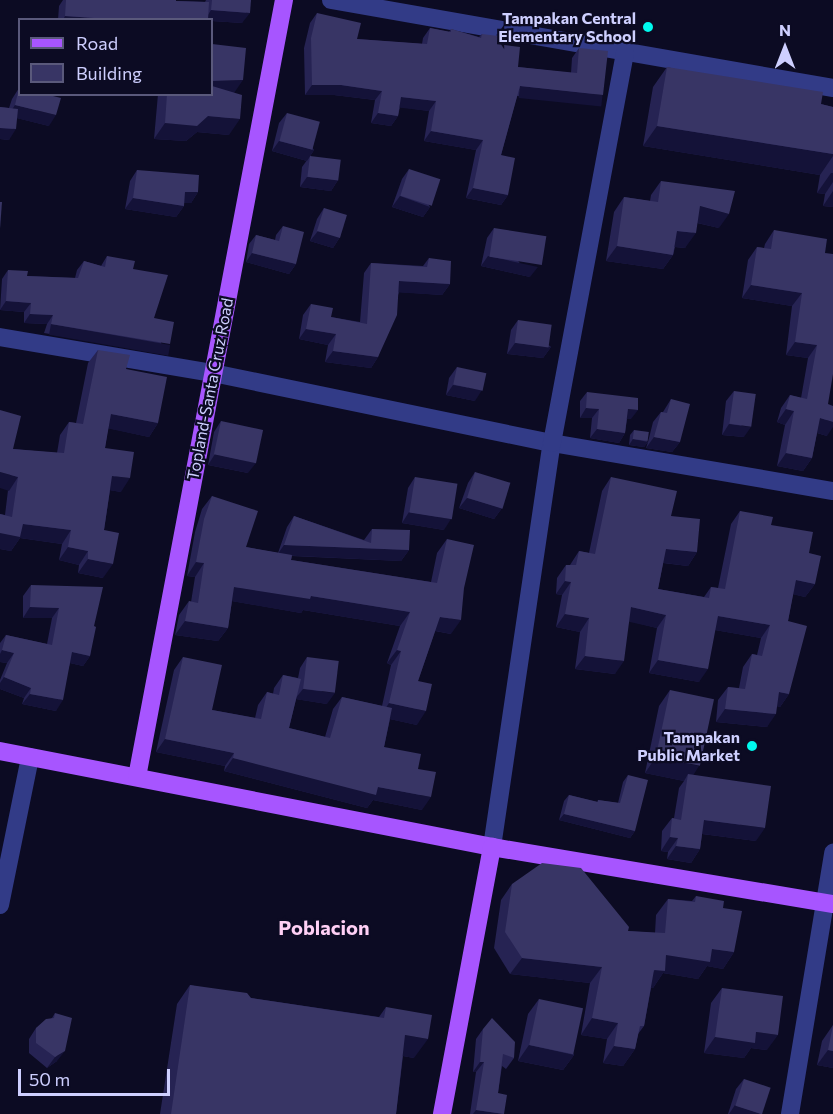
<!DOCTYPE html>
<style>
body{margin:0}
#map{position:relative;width:833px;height:1114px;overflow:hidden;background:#0c0b23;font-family:Commissioner,sans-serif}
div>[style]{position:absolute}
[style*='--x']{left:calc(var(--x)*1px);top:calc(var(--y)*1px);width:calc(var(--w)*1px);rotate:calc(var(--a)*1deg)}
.minor>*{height:18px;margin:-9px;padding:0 9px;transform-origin:9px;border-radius:9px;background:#323b87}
.major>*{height:18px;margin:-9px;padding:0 9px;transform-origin:9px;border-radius:9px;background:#a755ff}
.wall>*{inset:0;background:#262353}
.shaded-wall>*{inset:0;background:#141238;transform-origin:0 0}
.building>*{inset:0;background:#383565;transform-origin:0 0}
.dots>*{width:16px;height:16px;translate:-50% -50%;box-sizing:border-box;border:3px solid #0c0b23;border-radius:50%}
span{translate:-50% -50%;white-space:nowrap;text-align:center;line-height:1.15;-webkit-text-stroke:4.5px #0c0b23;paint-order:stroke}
.poi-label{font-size:16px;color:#cecfff;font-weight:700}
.right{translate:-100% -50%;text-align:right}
.street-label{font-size:16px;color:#cecfff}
.quarter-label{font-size:20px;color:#ffd0f5;font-weight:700}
.legend{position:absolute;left:18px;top:18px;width:195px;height:78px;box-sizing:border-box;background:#0c0b23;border:2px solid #5a597b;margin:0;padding:8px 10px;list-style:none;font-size:18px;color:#cecfff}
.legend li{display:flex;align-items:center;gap:12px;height:30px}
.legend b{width:30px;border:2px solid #5a597b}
.north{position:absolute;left:755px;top:18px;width:60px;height:60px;-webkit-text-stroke:4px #0c0b23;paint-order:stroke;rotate:0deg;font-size:16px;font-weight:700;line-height:24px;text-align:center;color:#cecfff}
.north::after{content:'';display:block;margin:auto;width:21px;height:27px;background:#cecfff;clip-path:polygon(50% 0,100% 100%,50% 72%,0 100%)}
.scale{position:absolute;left:18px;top:1069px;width:152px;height:27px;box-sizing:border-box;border:3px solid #cecfff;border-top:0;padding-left:8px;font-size:18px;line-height:21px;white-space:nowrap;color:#cecfff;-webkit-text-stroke:4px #0c0b23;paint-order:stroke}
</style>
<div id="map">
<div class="minor">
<div style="--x:331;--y:0;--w:510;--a:9.94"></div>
<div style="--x:0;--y:337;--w:216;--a:9.6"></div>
<div style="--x:213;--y:373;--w:346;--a:11.7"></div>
<div style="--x:552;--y:443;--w:285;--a:9.7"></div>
<div style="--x:492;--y:847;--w:408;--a:-81.6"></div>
<div style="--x:552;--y:443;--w:397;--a:-79.4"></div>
<div style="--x:0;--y:905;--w:151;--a:-78.5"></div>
<div style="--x:790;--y:1114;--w:265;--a:-80.6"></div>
</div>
<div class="major">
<div style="--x:0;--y:751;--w:501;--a:11.04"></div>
<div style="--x:492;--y:847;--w:346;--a:9.5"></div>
<div style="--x:137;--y:777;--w:791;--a:-79.29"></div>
<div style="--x:442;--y:1114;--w:272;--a:-79.4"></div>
</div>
<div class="wall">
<div style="clip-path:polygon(63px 0,176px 0,176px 1px,205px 2px,206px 0,251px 0,242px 23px,212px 21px,212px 20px,58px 20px,59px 6px)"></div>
<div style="clip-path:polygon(317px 13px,357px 39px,422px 44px,423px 38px,430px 28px,449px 32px,451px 29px,479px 37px,482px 34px,497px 44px,518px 67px,571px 73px,572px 58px,579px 48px,597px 105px,517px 96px,501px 155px,508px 195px,501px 205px,466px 198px,476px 150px,424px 141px,429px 111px,400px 107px,398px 116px,391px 126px,371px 123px,375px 100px,334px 95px,305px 95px,304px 48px,310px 23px)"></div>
<div style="clip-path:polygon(667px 67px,833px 107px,833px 207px,823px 206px,825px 194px,817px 193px,820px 175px,643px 146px,653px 87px)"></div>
<div style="clip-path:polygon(19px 88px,49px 126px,17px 118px,9px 140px,0 139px,0 107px,9px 108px,12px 99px)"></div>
<div style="clip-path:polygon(235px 93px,229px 135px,197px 132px,186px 141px,154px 139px,158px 94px,212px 94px)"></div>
<div style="clip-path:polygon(287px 113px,314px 150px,307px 161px,272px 151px,279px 123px)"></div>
<div style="clip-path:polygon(310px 156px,338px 180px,331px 191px,300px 187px,302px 167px)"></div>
<div style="clip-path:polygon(409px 169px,430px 207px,423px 217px,392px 207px,402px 179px)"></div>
<div style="clip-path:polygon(137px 170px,198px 192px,191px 203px,184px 203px,184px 206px,176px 217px,125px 209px,130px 181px)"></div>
<div style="clip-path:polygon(661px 181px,719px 228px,697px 223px,685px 248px,675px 247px,673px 255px,663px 269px,606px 261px,614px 212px,624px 197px,650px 201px,651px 195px)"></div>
<div style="clip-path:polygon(324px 208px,340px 237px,333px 248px,310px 241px,317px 219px)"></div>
<div style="clip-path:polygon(283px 226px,296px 264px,289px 274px,246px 262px,249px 244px,256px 235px,275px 240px,276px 235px)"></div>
<div style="clip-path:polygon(494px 228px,530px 277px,481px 266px,487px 238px)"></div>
<div style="clip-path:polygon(774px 230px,825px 253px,827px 436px,817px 433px,812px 458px,803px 471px,777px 466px,785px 425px,777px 422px,781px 408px,790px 395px,801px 398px,808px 358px,786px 355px,792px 306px,742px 298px,748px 260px,757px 247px,764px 248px,765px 244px)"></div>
<div style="clip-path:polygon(107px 256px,133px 269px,154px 318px,164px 353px,44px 333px,47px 324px,24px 323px,24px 312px,0 310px,2px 279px,8px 270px,27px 276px,75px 278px,77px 270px,84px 261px,101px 266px)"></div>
<div style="clip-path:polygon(429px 258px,450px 284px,442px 295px,399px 292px,378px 357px,371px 368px,325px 362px,328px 345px,299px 339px,303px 315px,311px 304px,331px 317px,360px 322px,364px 273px,371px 263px,423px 266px)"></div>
<div style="clip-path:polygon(518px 320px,551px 347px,543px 358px,507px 354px,511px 330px)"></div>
<div style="clip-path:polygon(98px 350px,126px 369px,158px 423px,149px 437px,108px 428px,105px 448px,121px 492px,110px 490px,104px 530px,103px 578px,78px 573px,79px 565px,59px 560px,62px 544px,20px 538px,11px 551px,0 549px,0 514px,5px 515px,13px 449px,57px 453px,60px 435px,69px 422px,76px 423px,88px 363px)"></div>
<div style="clip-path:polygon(457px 367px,475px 401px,446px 395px,449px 378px)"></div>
<div style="clip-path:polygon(734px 391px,744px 437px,722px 435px,726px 401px)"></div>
<div style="clip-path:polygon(587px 392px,631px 419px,627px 419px,625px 433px,619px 443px,590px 438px,592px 418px,580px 418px,580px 401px)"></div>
<div style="clip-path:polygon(671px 399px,680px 442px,672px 452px,646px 448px,648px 442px,644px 447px,629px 445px,630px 435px,634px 430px,648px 442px,653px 422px,661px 412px,663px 412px)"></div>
<div style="clip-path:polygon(221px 421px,248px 473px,208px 465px,214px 432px)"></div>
<div style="clip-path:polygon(475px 472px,502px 508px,494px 519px,459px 508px,468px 483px)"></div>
<div style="clip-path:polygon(415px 477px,444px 530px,402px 523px,408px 488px)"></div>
<div style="clip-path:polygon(611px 477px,671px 516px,697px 552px,688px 566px,663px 563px,658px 589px,704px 597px,711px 587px,718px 588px,731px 524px,740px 511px,771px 525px,809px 553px,815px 584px,805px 597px,793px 594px,788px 621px,789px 694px,780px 707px,777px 706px,767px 727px,716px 722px,718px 700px,728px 687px,739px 688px,743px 667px,752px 654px,757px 655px,761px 638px,715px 630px,699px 682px,649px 673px,657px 628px,629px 621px,615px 674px,575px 669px,580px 632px,556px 627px,562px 595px,556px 594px,557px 578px,566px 565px,570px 565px,579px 551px,589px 553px,602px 491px)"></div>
<div style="clip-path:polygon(212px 496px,246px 547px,278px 553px,287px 527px,294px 516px,364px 540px,372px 529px,409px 550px,401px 561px,292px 556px,291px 560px,431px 582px,437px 553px,447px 539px,451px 634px,435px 631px,418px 681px,417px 725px,390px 719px,384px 747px,418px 769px,422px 810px,373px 800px,367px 808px,224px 771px,225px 766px,156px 752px,174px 670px,183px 657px,212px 710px,255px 718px,258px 705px,267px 692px,273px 694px,274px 688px,283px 675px,298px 678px,300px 668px,307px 657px,327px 704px,296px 699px,289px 728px,325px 737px,333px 709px,342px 697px,382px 706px,391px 665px,387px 663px,400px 626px,303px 610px,301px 613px,232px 601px,228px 628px,218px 641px,175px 635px,179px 615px,189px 601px,191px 602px,195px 577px,187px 576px,195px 532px,202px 509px)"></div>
<div style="clip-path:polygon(31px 585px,94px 626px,90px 656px,83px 666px,70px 663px,56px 711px,22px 704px,24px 698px,0 689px,0 680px,7px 663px,0 662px,0 643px,6px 635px,47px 644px,52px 618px,23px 618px,23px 596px)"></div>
<div style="clip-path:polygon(670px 690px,693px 775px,756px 841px,702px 834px,700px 849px,691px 863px,667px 859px,668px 852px,661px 851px,662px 831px,672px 818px,674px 818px,679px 788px,684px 781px,645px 773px,659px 706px)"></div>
<div style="clip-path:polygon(628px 775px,635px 831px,630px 838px,559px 820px,564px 801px,569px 795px,597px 802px,598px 800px,618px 803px,623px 782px)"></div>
<div style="clip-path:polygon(512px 884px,628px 931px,655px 933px,656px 915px,668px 899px,692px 901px,696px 896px,723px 908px,734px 952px,723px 969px,707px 966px,698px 979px,663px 973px,653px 988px,651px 988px,644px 1026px,638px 1034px,635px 1049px,623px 1066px,603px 1063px,607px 1039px,581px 1035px,590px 983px,510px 974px,494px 948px,501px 900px)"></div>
<div style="clip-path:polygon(190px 985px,251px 998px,379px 1017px,386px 1007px,414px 1058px,403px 1056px,396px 1114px,160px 1114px,177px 1004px)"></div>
<div style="clip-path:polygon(722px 988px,767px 1050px,751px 1048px,744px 1058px,704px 1053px,711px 1003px)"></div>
<div style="clip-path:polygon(539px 999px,574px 1055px,563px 1070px,518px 1061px,528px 1014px)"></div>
<div style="clip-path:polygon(55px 1013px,57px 1061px,47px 1068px,29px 1053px,29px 1039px,36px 1028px,52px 1018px)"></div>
<div style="clip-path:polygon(833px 1025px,833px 1068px,817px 1065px,822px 1041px)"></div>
<div style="clip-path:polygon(483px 1029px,514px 1058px,506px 1069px,502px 1066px,498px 1093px,504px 1114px,470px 1114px,476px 1072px,473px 1072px,476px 1039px)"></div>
<div style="clip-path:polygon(744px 1079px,762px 1114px,728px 1114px,736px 1089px)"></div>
</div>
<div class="shaded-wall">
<div style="clip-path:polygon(211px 10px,250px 13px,242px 23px,212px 21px,212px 20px,205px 20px)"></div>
<div style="clip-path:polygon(65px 16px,94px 18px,93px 20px,63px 20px)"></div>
<div style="clip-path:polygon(243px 80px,232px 96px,212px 94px,212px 81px)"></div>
<div style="clip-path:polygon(312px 85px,341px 85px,382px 91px,375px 100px,334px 95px,305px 95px)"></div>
<div style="left:520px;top:86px;width:83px;height:12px;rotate:6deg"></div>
<div style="clip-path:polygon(401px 97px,436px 101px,429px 111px,394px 107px)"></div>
<div style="clip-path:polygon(15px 105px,56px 115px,49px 126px,8px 116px)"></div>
<div style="clip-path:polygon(378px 113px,398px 116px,391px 126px,371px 123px)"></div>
<div style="clip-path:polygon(208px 116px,240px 119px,229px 135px,197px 132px,186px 141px,154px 139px,165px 123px)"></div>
<div style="clip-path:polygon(657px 126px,833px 154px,833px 156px,820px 175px,643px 146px)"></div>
<div style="clip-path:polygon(0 128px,16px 129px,9px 140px,0 139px)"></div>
<div style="clip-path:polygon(431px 131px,483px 140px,476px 150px,424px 141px)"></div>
<div style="clip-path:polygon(279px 141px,314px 150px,307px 161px,272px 151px)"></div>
<div style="clip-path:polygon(831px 173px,833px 173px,833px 182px,825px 194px,817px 193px)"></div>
<div style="clip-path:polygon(307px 177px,338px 180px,331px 191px,300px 187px)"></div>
<div style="clip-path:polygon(473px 188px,508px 195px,501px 205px,466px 198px)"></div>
<div style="clip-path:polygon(833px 191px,833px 207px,823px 206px)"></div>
<div style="clip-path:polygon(185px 192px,198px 192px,191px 203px,177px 203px)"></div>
<div style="clip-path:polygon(400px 196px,430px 207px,423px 217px,392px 207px)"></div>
<div style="clip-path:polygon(133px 198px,184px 206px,176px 217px,125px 209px)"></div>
<div style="clip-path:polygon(700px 206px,729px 214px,719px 228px,689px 221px)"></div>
<div style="clip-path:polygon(318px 231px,340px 237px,333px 248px,310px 241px)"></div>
<div style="clip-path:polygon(677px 231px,696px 233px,685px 248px,667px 246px)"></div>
<div style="clip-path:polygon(617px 246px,673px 255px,663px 269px,606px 261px)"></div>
<div style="clip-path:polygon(252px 253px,296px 264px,289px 274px,246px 262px)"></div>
<div style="clip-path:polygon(488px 256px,538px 267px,530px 277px,481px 266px)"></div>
<div style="clip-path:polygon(399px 281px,450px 284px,442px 295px,392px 292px)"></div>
<div style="clip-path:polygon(751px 285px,802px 293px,792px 306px,742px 298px)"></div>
<div style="clip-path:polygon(6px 301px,31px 303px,24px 312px,0 310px)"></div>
<div style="clip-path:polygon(30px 314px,53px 315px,47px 324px,24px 323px)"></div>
<div style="left:51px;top:324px;width:121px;height:11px;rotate:10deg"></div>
<div style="clip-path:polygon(306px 329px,336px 334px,328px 345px,299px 339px)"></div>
<div style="clip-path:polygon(795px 342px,817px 345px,808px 358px,786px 355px)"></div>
<div style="clip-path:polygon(515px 343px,551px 347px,543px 358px,507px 354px)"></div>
<div style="clip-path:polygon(333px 351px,378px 357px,371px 368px,325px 362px)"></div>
<div style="clip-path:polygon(453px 385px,482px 390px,475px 401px,446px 395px)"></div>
<div style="clip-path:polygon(586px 408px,599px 409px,592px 418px,580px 418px)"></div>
<div style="clip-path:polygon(628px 409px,638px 410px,631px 419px,622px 419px)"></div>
<div style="clip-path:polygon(786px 409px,794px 411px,785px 425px,777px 422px)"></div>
<div style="clip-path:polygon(111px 414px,158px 423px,149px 437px,101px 427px)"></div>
<div style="clip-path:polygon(820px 418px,833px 422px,833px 427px,827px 436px,811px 431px)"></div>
<div style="clip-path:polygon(729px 424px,751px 427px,744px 437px,722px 435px)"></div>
<div style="clip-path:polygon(597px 429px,625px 433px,619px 443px,590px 438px)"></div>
<div style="clip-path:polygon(654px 437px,680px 442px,672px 452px,646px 448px)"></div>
<div style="clip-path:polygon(633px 439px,648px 442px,644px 447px,629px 445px)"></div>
<div style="clip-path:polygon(786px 453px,812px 458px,803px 471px,777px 466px)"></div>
<div style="clip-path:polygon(215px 454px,256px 463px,248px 473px,208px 465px)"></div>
<div style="clip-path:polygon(0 472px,18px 477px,9px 491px,0 488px)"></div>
<div style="clip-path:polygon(112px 476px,130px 478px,121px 492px,102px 489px)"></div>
<div style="clip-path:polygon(467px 498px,502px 508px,494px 519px,459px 508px)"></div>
<div style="clip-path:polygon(409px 512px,451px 519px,444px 530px,402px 523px)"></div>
<div style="clip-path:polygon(23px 524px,71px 530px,62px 544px,20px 538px,11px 551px,0 549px,0 533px)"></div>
<div style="clip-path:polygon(284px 545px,409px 550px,401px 561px,277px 555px)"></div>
<div style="clip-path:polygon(68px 547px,88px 551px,79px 565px,59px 560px)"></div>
<div style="clip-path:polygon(666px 549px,697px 552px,688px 566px,657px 562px)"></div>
<div style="clip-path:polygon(88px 559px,113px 564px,103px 578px,78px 573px)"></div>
<div style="clip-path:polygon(196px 562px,204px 563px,195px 577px,187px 576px)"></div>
<div style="clip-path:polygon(796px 580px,815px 584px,805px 597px,787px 593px)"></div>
<div style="clip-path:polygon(565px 581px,571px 582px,562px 595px,556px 594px)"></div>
<div style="clip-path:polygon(234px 587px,311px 596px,410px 612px,400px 626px,303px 610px,301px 613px,225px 600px)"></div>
<div style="clip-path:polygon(30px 607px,59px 608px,52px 618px,23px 618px)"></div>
<div style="clip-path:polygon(631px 607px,666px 615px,657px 628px,621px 620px)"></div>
<div style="clip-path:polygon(565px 614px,589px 618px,580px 632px,556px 627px)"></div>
<div style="clip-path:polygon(718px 616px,770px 625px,761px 638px,709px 629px)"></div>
<div style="clip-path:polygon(440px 617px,461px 620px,451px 634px,431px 630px)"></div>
<div style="clip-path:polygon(185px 621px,228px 628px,218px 641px,175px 635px)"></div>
<div style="clip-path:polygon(2px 650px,14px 653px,7px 663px,0 662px,0 654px)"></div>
<div style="clip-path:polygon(397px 650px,401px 651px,391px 665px,387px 663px)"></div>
<div style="clip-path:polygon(72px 652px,90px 656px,83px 666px,65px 662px)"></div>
<div style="clip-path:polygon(585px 656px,624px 661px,615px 674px,575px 669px)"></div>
<div style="clip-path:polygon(658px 660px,708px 669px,699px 682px,649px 673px)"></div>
<div style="clip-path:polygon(4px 677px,31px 688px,24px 698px,0 689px,0 683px)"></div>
<div style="clip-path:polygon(303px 689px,335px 693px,327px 704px,295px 699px)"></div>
<div style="clip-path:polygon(779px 692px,789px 694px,780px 707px,770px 705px)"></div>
<div style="clip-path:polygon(30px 694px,63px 700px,56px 711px,22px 704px)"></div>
<div style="clip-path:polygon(389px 703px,426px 711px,417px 725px,380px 717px)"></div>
<div style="clip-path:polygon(725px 709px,776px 714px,767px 727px,716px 722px)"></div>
<div style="clip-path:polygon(165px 739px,234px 753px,225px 766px,156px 752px)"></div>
<div style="clip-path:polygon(656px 757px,699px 766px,689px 782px,688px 774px,684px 781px,645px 773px)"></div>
<div style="clip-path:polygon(233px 758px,378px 787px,431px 797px,422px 810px,373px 800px,367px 808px,224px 771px)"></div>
<div style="clip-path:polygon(564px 814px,635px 831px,630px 838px,559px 820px)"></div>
<div style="clip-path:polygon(704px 820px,765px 828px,756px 841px,695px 833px)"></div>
<div style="clip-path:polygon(670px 837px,678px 838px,668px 852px,661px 851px)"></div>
<div style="clip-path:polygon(676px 846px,700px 849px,691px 863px,667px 859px)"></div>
<div style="clip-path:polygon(712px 949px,734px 952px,723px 969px,707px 966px,698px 979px,663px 973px,653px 988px,642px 987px,666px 955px)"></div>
<div style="clip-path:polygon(522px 958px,602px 967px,590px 983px,510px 974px)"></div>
<div style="clip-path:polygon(592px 1018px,618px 1023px,607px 1039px,581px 1035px)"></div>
<div style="clip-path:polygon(756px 1032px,778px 1035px,767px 1050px,751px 1048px,744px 1058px,704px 1053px,715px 1037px)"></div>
<div style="clip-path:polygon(405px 1035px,428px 1039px,414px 1058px,392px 1054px)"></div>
<div style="clip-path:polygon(529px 1045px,574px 1055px,563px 1070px,518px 1061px)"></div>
<div style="clip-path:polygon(614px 1046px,635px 1049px,623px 1066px,603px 1063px)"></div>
<div style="clip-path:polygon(828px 1050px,833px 1051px,833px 1068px,817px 1065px)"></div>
<div style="clip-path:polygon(65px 1051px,57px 1061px,47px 1068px,55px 1057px)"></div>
<div style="clip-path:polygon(480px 1062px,484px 1062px,476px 1072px,473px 1072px)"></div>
<div style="clip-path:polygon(735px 1105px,761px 1114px,729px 1114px)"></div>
<div style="clip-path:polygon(476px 1110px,504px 1114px,473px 1114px)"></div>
</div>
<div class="building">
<div style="clip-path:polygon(66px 0,176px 0,176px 1px,209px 2px,208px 20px,94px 20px,94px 18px,65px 16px)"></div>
<div style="clip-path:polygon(212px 0,251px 0,250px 13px,211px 10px)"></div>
<div style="clip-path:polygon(317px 13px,361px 23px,357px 39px,427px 44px,430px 28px,451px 32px,451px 29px,481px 38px,482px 34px,498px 36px,497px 44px,520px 47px,518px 67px,577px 73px,579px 48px,608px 51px,603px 95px,520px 86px,501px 155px,515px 158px,508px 195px,473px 188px,483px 140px,431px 131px,436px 101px,401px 97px,398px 116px,378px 113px,382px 91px,341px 85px,312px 85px,311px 38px)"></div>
<div style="clip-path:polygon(212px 44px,246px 48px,243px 80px,212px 81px)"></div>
<div style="clip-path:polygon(667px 67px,823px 92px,821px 104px,833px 107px,833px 154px,657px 126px)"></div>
<div style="clip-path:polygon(212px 86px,242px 95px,240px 119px,208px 116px,197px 126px,165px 123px,167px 94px,212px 94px)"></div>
<div style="clip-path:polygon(19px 88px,20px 94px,45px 94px,61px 98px,56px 115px,15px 105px)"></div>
<div style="clip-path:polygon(0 107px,18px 109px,16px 129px,0 128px)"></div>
<div style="left:287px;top:113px;width:34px;height:29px;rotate:15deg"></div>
<div style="left:310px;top:156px;width:31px;height:21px;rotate:7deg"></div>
<div style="left:409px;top:169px;width:33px;height:28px;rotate:18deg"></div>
<div style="clip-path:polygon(137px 170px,199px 175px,198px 192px,185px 192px,184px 206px,133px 198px)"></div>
<div style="clip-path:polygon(661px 181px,735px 191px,729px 214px,700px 206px,696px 233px,677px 231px,673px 255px,617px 246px,624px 197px,658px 202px)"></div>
<div style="clip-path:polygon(0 202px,2px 202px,0 229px)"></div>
<div style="left:324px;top:208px;width:24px;height:24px;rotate:17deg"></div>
<div style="clip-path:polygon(283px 226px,304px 232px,296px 264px,252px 253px,256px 235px,279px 241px)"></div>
<div style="left:494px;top:228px;width:53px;height:29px;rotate:9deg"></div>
<div style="clip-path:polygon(774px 230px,827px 239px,825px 253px,833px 254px,833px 374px,828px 404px,833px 406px,833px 422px,820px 418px,812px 458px,786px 453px,794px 411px,786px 409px,790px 395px,807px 399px,817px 345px,795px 342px,802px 293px,751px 285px,757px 247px,771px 249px)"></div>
<div style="clip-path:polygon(107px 256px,135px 261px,133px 269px,168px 275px,154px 318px,174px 322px,170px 344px,51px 324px,53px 315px,30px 314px,31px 303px,6px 301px,8px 270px,28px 271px,27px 276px,78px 278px,84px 261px,105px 267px)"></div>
<div style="clip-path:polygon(429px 258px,451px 261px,450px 284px,399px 281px,397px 315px,378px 357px,333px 351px,336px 334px,306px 329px,311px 304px,333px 308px,331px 317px,367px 324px,371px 263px,427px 267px)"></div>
<div style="left:518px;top:320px;width:34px;height:23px;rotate:8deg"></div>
<div style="clip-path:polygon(98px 350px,130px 355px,126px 369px,167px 377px,158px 423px,111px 414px,105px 448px,134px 452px,130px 478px,112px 476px,104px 530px,119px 533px,113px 564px,88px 559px,88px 551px,68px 547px,71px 530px,23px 524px,20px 537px,0 533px,0 514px,12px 517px,18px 477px,0 472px,0 410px,21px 416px,13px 449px,64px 453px,69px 422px,83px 424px)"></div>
<div style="left:457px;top:367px;width:30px;height:18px;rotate:12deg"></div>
<div style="left:734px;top:391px;width:22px;height:33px;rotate:8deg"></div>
<div style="clip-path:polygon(587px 392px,638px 398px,638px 410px,628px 409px,625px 433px,597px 429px,599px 409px,586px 408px)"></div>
<div style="clip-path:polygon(671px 399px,690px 404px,680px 442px,654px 437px,661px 412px,667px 413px)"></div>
<div style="left:221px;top:421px;width:43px;height:34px;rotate:12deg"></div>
<div style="left:634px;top:430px;width:15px;height:9px;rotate:8deg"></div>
<div style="left:475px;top:472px;width:37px;height:27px;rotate:17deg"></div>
<div style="left:415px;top:477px;width:43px;height:36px;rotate:9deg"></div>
<div style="clip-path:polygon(611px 477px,677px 491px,671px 516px,700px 519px,697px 552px,666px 549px,658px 589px,709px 598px,711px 587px,725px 589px,740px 511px,773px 517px,771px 525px,813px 532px,809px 553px,821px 556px,815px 584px,796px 580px,788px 621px,807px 626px,789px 694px,779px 692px,776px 714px,725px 709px,728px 687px,745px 689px,752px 654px,762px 656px,770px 625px,718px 616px,708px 669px,658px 660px,666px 615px,631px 607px,624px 661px,585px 656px,589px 618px,565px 614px,571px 582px,565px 581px,566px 565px,576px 565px,579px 551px,595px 554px)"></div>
<div style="clip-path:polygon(212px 496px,258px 511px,246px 547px,292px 555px,291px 560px,437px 583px,447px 539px,474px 545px,464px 588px,461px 620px,440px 617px,418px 681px,432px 684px,426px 711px,389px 703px,401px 651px,397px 650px,410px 612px,311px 596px,310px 599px,234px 587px,228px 628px,185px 621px,189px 601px,198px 603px,204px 563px,196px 562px,204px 519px)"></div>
<div style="clip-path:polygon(294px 516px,371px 543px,372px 529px,410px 530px,409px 550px,284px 545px)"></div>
<div style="clip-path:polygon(31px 585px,103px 587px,94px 626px,96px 627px,90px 656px,72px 652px,63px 700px,30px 694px,31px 688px,4px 677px,14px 653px,2px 650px,6px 635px,52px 645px,59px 608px,30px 607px)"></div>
<div style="clip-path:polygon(183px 657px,222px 665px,212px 710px,261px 719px,267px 692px,279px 695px,283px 675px,301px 679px,289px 728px,330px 738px,342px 697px,392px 708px,384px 747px,421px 754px,418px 769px,436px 772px,431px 797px,378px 787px,376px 795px,233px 758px,234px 753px,165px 739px)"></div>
<div style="left:307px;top:657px;width:32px;height:32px;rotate:7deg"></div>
<div style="left:670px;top:690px;width:45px;height:68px;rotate:12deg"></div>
<div style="clip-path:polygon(688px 774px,771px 786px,765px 828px,704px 820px,700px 849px,676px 846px,678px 838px,670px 837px,672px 818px,681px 820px)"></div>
<div style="clip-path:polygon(628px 775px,648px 780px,635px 831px,564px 814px,569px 795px,598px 802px,598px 800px,620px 803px)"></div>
<div style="clip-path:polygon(542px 863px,581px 868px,629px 927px,628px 931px,665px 933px,668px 899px,695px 902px,696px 896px,724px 901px,723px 908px,742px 911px,734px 952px,712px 949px,710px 962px,666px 955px,665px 971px,654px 970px,644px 1026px,640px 1026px,635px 1049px,614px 1046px,618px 1023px,592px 1018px,602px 967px,522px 958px,505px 932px,512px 884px)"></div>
<div style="clip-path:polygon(190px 985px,247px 993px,251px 998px,384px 1018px,386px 1007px,432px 1015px,428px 1039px,405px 1035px,396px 1114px,171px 1114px)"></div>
<div style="clip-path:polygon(722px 988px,783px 996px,778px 1035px,756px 1032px,755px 1043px,715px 1037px)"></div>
<div style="left:539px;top:999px;width:45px;height:47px;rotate:12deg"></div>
<div style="clip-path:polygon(55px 1013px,72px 1018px,65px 1051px,55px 1057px,36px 1043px,36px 1028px,46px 1019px,54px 1018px)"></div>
<div style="clip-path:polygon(492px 1018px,515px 1042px,514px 1058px,503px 1054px,498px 1093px,507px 1095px,504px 1114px,476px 1110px,484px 1062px,480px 1062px,483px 1029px)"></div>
<div style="clip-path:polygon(833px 1025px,833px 1051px,828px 1050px)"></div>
<div style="left:744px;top:1079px;width:28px;height:28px;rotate:18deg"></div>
</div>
<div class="dots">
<div style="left:648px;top:27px;background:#00f9ee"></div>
<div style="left:752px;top:746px;background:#00f9ee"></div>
</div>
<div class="poi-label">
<span class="right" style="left:636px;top:27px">Tampakan Central<br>Elementary School</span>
<span class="right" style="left:740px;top:746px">Tampakan<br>Public Market</span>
</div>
<div class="street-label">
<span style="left:210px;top:389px;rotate:-79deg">Topland-Santa Cruz Road</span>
</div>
<div class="quarter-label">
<span style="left:324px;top:927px">Poblacion</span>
</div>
<ul class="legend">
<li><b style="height:8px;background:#a755ff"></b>Road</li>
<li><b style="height:16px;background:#383565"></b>Building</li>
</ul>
<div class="north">N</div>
<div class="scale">50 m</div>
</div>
